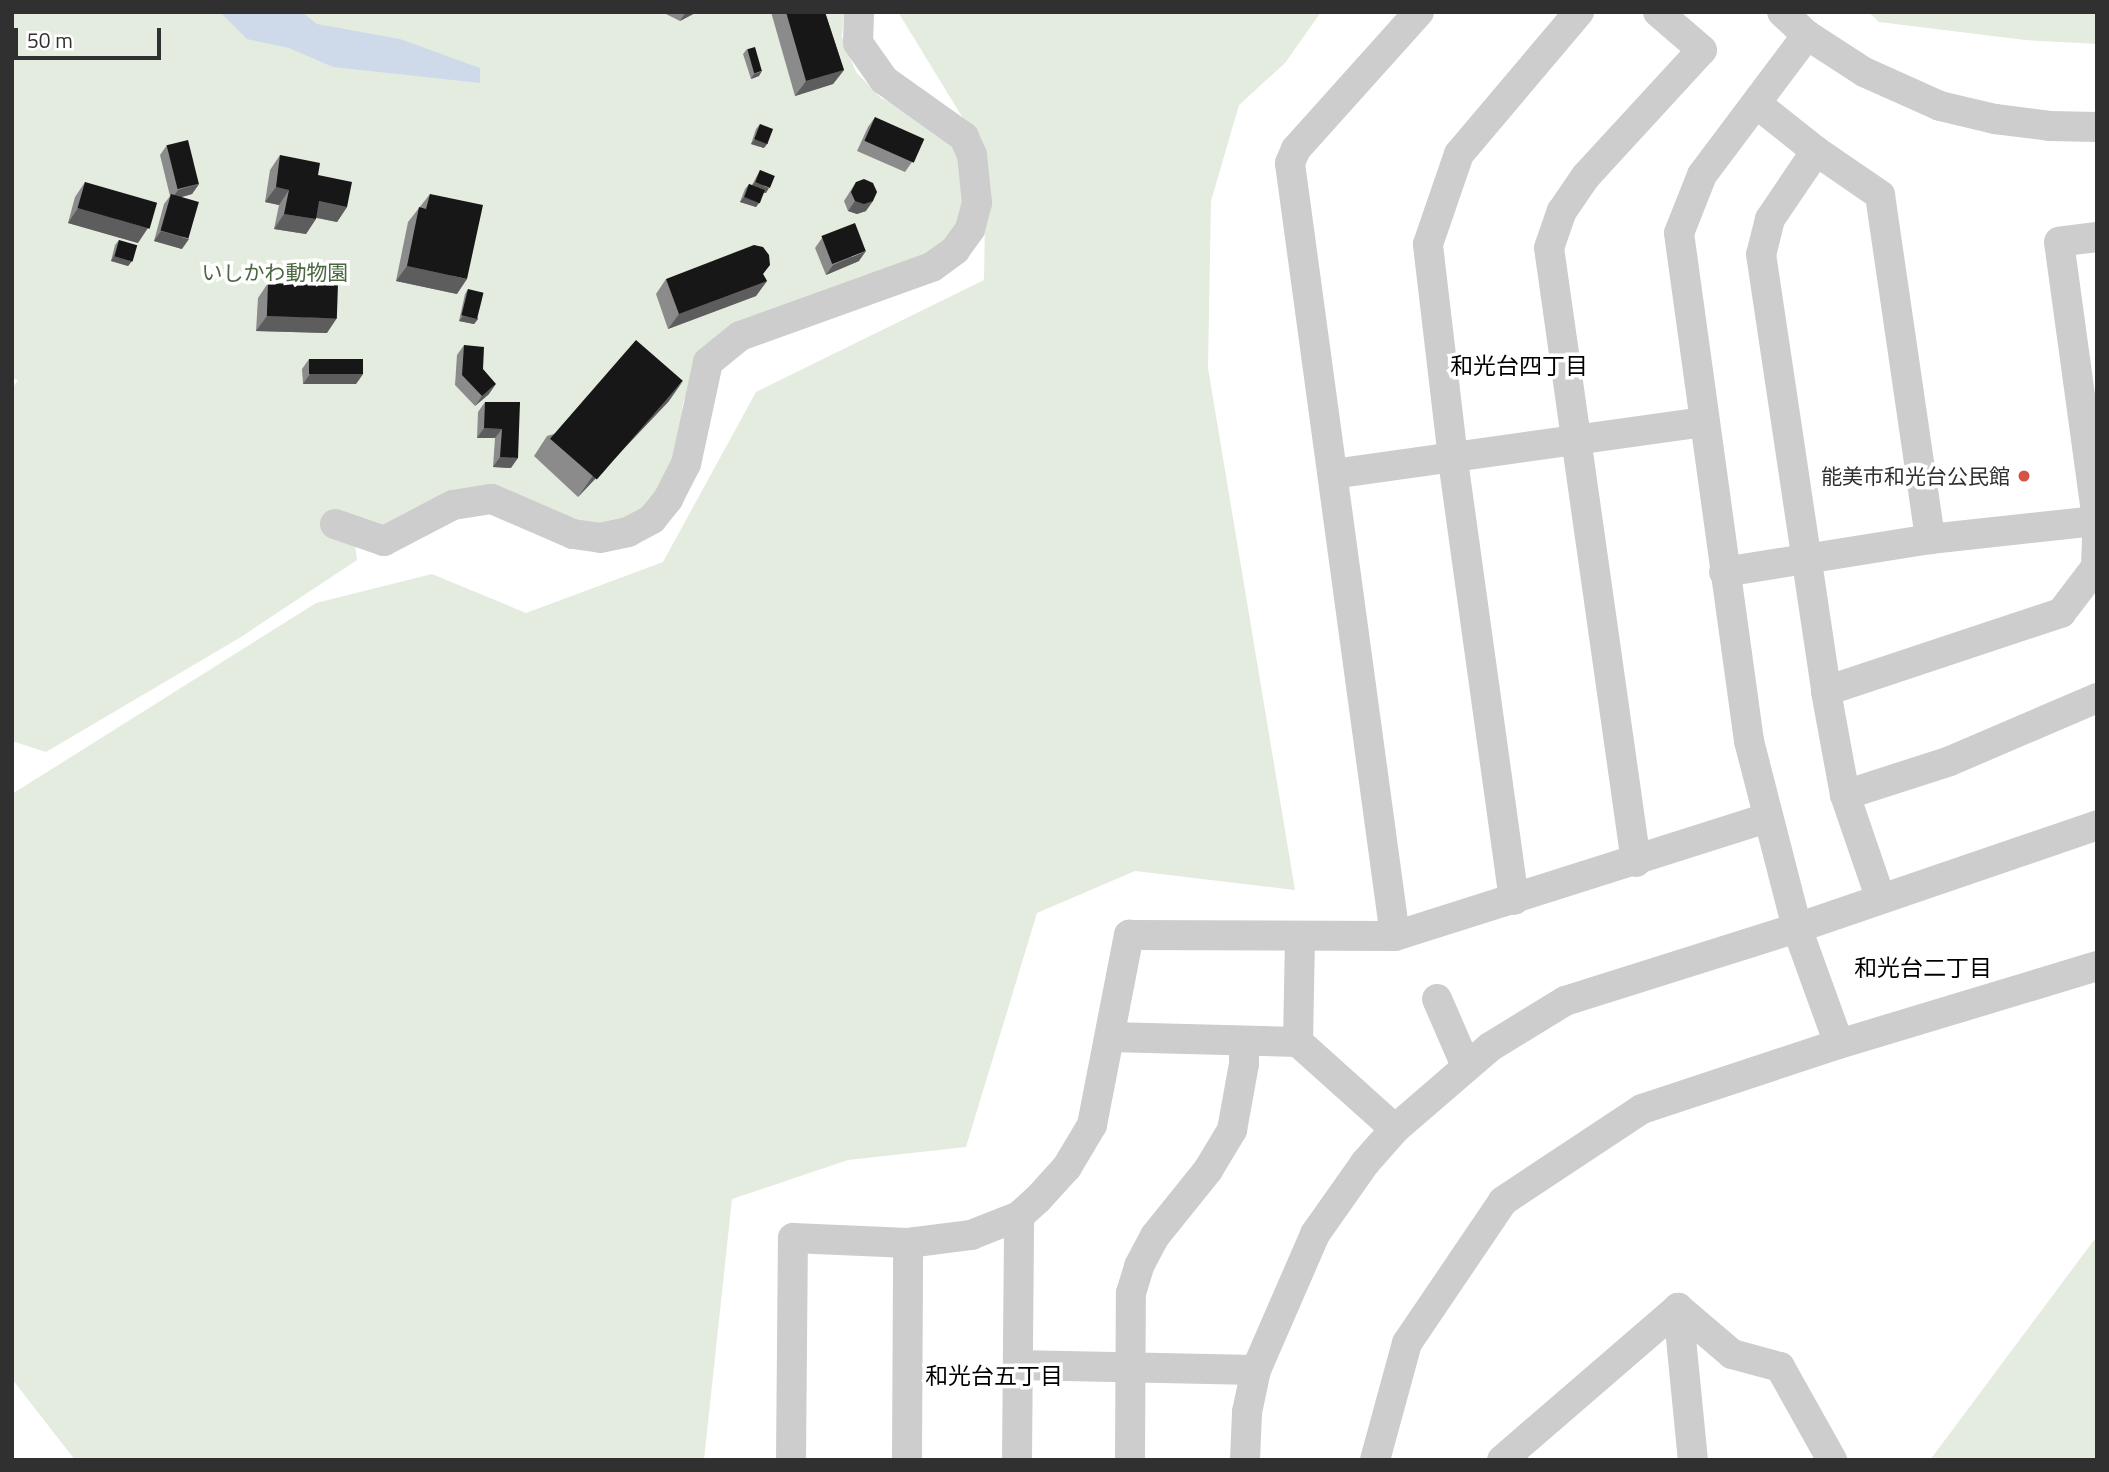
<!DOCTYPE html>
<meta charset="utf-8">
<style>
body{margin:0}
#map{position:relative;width:2109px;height:1472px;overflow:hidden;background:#fff;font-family:"Titillium Web","Noto Sans JP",sans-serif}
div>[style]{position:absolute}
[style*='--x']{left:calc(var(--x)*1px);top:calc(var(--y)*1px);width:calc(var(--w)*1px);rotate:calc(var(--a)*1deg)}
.green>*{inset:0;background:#e4ecdf}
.water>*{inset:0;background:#cedaea}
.minor>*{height:30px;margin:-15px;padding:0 15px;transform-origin:15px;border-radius:15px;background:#cdcdcd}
.wall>*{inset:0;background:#8b8b8b}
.shaded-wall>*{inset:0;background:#5d5d5d}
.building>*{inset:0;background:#171717;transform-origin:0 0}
.dots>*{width:19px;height:19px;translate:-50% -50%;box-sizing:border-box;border:4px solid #fff;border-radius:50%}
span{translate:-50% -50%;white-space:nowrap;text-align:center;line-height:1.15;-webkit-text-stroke:7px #fff;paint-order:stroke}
.park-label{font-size:21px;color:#4c6841}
.poi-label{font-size:21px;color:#303030}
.right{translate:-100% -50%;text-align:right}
.neighbourhood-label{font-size:23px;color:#000}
.frame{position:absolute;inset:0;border:14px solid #303030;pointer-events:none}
.scale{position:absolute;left:14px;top:28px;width:147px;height:32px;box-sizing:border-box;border:4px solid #303030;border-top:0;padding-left:9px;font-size:21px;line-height:24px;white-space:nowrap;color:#303030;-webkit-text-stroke:5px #fff;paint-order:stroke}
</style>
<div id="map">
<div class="green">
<div style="clip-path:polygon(12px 12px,844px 12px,842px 37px,856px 72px,881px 98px,916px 115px,952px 143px,964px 171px,967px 211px,949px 238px,919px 260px,703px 351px,683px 403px,674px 464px,664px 490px,625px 522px,588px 526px,499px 487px,393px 527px,352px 521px,357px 560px,241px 637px,46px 752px,12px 741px,12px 389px,18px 380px,12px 378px)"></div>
<div style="clip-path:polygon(898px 12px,1321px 12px,1285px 63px,1239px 105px,1211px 201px,1208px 368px,1295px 890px,1135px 871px,1037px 913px,966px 1147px,848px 1160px,732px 1199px,704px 1460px,75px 1460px,12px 1379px,12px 794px,316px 603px,432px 574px,526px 613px,663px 562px,756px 392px,984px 280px,986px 156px)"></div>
<div style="clip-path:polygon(1868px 12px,2097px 12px,2097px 44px,2025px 40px,1879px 22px)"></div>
<div style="clip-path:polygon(2097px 1236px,2097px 1460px,1930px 1460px)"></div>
</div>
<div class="water">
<div style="clip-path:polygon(220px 12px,302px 12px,317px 24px,400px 39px,480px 68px,480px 83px,333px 67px,289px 48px,247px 39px)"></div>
</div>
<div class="minor">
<div style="--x:1782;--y:12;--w:34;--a:43"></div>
<div style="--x:1807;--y:35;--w:68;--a:33"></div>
<div style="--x:1864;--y:72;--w:83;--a:24.1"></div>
<div style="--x:1940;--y:106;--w:57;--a:13.3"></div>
<div style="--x:1995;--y:119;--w:55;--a:7.3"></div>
<div style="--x:2050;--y:126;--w:47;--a:1.2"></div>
<div style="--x:1807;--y:35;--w:175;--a:126.9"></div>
<div style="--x:1702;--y:175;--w:62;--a:111.6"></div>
<div style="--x:1679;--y:233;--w:513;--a:82.15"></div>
<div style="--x:1749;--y:741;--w:193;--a:75.6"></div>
<div style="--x:1797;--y:928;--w:123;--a:70.1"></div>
<div style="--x:1760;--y:98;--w:11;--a:75"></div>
<div style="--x:1763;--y:109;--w:68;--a:38.4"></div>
<div style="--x:1816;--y:151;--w:78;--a:34.5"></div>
<div style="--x:1880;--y:195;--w:348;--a:81.7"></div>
<div style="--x:1816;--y:151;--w:82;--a:124.1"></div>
<div style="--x:1770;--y:219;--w:36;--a:104"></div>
<div style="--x:1761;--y:254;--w:442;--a:81.5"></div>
<div style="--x:2097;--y:237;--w:38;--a:173"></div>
<div style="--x:2059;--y:242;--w:280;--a:82.2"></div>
<div style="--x:1333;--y:474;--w:375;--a:-8"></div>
<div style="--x:335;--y:524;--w:52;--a:19.1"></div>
<div style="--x:384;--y:541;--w:78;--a:-27.6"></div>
<div style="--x:453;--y:505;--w:39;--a:-9"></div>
<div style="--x:492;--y:499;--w:88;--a:23.4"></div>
<div style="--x:573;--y:534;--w:27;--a:8"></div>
<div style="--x:600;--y:538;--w:29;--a:-12"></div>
<div style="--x:628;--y:532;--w:27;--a:-28"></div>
<div style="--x:652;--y:519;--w:26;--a:-51"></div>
<div style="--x:668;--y:499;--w:39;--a:-63"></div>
<div style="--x:686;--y:464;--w:104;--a:-77.8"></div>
<div style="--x:708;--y:362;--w:41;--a:-39.1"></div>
<div style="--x:740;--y:336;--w:204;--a:-19.8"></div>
<div style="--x:932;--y:267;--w:29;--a:-36"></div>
<div style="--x:955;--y:250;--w:26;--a:-54"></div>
<div style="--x:970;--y:229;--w:27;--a:-75"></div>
<div style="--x:977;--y:203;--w:48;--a:-95.9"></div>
<div style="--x:972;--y:155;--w:20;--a:-114"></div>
<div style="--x:964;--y:137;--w:98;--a:-144.5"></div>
<div style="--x:884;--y:80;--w:45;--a:-125.1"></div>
<div style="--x:858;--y:43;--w:31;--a:-88"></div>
<div style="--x:1724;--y:572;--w:209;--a:-9.1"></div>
<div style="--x:1930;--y:539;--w:168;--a:-6.2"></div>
<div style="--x:1845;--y:795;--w:110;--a:-17.9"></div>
<div style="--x:1950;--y:761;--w:160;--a:-23.2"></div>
<div style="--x:1636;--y:862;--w:620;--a:-98.06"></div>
<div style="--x:1549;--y:248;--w:39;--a:-71"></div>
<div style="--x:1562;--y:211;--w:42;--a:-55.6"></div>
<div style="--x:1586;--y:176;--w:171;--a:-47.4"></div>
<div style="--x:1702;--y:50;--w:58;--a:-139.2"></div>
<div style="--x:1880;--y:897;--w:108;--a:-108.9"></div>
<div style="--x:1845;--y:795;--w:106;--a:-100.4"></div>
<div style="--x:1826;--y:691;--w:248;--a:-18.4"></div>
<div style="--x:2061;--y:613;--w:58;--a:-52.7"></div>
<div style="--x:2096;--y:567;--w:36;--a:-88"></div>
<div style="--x:1514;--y:900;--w:446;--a:-97.9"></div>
<div style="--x:1453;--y:458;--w:215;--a:-96.7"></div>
<div style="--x:1428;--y:244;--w:95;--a:-71"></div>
<div style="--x:1459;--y:154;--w:186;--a:-49.8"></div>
<div style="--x:1395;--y:936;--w:780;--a:-97.74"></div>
<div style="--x:1290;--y:163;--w:15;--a:-67"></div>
<div style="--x:1296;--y:149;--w:184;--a:-48.1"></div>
<div style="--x:1437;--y:999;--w:73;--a:66.6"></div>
<div style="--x:1110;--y:1037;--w:188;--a:1.5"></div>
<div style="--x:1298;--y:1042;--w:130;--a:41.9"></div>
<div style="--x:1298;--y:1042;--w:105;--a:-88.9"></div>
<div style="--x:1678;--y:1308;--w:71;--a:40.4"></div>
<div style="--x:1732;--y:1354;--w:50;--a:15.2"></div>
<div style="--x:1780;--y:1367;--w:107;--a:60.8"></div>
<div style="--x:1678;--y:1308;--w:153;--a:84.4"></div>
<div style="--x:1018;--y:1365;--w:238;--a:1.2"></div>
<div style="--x:791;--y:1460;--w:222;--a:-89.5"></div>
<div style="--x:793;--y:1238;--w:115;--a:2.5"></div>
<div style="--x:908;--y:1243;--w:64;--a:-7.2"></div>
<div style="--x:971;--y:1235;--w:52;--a:-21.6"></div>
<div style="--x:1019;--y:1216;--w:25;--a:-42"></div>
<div style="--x:1038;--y:1199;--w:43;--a:-47.8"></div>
<div style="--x:1067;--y:1167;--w:49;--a:-59.2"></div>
<div style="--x:1092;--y:1125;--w:194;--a:-79"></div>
<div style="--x:1129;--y:935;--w:266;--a:0.2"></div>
<div style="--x:1395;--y:936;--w:390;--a:-17.6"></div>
<div style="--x:907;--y:1460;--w:217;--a:-89.7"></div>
<div style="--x:1017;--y:1460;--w:244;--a:-89.5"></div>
<div style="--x:1130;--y:1460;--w:167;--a:-89.7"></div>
<div style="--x:1131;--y:1293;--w:28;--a:-73"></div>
<div style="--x:1139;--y:1266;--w:34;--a:-62"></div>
<div style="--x:1155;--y:1236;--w:85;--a:-51.2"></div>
<div style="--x:1208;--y:1170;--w:47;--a:-59"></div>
<div style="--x:1232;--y:1130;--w:67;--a:-79.7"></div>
<div style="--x:1244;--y:1064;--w:23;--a:-90"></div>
<div style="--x:1245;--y:1460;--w:48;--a:-87.6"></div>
<div style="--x:1247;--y:1412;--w:43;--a:-77.9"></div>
<div style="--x:1256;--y:1370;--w:148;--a:-66.5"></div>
<div style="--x:1315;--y:1234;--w:87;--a:-54.8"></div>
<div style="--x:1365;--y:1163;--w:45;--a:-48.6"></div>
<div style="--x:1395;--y:1129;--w:125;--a:-40.8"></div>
<div style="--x:1490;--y:1047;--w:88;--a:-31.5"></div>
<div style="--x:1565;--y:1001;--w:243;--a:-17.5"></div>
<div style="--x:1797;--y:928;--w:317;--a:-18.9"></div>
<div style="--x:1375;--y:1460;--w:121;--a:-74.7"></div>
<div style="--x:1407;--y:1343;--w:171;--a:-55.9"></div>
<div style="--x:1503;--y:1201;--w:167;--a:-33.5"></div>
<div style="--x:1642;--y:1109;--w:207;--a:-18.3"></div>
<div style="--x:1839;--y:1044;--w:270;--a:-16.8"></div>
<div style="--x:1502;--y:1460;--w:233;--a:-40.8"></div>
</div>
<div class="wall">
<div style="clip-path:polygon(662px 12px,697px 12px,680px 21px)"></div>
<div style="clip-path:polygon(771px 12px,825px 12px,844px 70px,833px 84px,795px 96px)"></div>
<div style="clip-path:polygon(747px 49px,759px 76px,751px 79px,743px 54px)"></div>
<div style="clip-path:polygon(875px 117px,912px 162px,905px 172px,857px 151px,868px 127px)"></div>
<div style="clip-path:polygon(760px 124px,764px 148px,751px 144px,756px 129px)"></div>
<div style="clip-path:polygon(167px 145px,199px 184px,192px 194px,182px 197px,182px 249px,154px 241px,164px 204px,170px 196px,160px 155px)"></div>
<div style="clip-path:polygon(280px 155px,318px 175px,347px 207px,337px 222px,316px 218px,306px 234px,274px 229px,279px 205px,265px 202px,270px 170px)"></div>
<div style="clip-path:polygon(760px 170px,766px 193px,764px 193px,756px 207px,740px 202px,745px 189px,749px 184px,752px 185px)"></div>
<div style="clip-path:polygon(85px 182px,138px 243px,68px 223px,75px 197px)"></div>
<div style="clip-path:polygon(856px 182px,866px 211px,857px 214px,848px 211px,844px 201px)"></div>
<div style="clip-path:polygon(430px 194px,457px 294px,396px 281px,408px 222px)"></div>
<div style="clip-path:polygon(822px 238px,859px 261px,826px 275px,815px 248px)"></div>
<div style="clip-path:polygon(119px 240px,132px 261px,128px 266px,111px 261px,115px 245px)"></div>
<div style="clip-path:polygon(763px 274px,767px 281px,756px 296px,668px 329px,656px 294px,666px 279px)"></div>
<div style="clip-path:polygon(268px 283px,327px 333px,256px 331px,258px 298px)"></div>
<div style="clip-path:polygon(468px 289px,478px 319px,474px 324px,459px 321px,465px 294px)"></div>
<div style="clip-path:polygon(464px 345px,483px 369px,489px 394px,475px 406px,455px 385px,457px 355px)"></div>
<div style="clip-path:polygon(309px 359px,363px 374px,356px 384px,303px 384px,302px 369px)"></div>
<div style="clip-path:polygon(669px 401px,578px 497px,534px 456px,547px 436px)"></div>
<div style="clip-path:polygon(485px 402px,520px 402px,511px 468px,493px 467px,495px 438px,477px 438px,478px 412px)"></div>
</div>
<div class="shaded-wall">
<div style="clip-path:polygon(686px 12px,697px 12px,680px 21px)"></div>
<div style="clip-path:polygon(844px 70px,833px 84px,795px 96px,806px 81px)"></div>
<div style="clip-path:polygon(762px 71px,759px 76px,751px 79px,754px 74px)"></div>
<div style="clip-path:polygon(755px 139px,768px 143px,764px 148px,751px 144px)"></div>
<div style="clip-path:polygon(755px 182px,769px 188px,766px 193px,751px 187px)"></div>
<div style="clip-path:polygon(199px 184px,192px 194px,171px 200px,178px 190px)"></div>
<div style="clip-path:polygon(276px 187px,289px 190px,279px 205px,265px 202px)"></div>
<div style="clip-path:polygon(744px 197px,760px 202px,756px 207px,740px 202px)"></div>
<div style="clip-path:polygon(319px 201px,347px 207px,337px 222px,309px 216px)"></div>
<div style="clip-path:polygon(855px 201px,873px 201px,866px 211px,857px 214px,848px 211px)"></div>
<div style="clip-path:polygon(78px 208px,148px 228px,138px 243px,68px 223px)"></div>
<div style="clip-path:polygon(284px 214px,316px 219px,306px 234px,274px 229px)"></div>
<div style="clip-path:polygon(161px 231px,189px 239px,182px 249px,154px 241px)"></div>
<div style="clip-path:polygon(866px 251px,859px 261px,826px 275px,833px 265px)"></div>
<div style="clip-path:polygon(114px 256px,132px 261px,128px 266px,111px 261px)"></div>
<div style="clip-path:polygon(407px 266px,467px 279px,457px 294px,396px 281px)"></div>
<div style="clip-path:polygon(767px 281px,756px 296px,668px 329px,679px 314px)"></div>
<div style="clip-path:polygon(267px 316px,337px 318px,327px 333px,256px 331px)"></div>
<div style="clip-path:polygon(463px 316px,478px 319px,474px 324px,459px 321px)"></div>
<div style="clip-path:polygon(310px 374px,363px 374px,356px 384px,303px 384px)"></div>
<div style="clip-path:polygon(683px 381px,669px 401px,578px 497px,592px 477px)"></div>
<div style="clip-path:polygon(496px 384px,489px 394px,475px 406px,482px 396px)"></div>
<div style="clip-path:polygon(484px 428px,502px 429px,495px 438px,477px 438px)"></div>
<div style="clip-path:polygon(500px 457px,518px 458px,511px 468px,493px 467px)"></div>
</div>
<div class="building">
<div style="clip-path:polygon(786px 12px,825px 12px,844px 70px,806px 81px)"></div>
<div style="left:755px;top:47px;width:25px;height:8px;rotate:74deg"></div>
<div style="left:875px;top:117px;width:54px;height:26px;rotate:24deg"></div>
<div style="left:760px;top:124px;width:14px;height:16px;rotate:21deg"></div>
<div style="left:188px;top:140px;width:45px;height:22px;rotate:76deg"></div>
<div style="clip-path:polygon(280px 155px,320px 163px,318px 175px,352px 182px,347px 207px,319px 201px,316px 219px,284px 214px,289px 190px,276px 187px)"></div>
<div style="left:760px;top:170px;width:16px;height:13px;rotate:22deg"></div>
<div style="clip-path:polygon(864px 179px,873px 183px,877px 192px,873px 201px,864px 204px,855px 201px,851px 192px,856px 182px)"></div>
<div style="left:85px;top:182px;width:75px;height:27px;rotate:16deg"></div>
<div style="left:749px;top:184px;width:17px;height:14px;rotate:21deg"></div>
<div style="left:171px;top:194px;width:29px;height:38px;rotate:16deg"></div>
<div style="clip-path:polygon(430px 194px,483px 205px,467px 279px,407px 266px,419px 207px,426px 209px)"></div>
<div style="left:855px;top:223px;width:30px;height:36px;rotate:69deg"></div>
<div style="left:119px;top:240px;width:19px;height:17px;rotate:16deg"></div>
<div style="clip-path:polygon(754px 245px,763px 247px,769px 255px,770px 265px,763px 274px,767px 281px,679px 314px,666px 279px)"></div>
<div style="left:268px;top:283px;width:70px;height:33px;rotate:2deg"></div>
<div style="left:468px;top:289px;width:16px;height:27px;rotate:14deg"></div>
<div style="left:636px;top:340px;width:62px;height:131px;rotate:41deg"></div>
<div style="clip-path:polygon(464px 345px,484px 347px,483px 369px,496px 384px,482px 396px,462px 375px)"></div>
<div style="left:309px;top:359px;width:54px;height:15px"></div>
<div style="clip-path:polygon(485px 402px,520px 402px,518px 458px,500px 457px,502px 429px,484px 428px)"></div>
</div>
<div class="dots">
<div style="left:2024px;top:476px;background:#d65243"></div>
</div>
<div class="park-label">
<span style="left:275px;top:272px">いしかわ動物園</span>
</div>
<div class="poi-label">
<span class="right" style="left:2010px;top:476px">能美市和光台公民館</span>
</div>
<div class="neighbourhood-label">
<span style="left:1519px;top:366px">和光台四丁目</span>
<span style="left:1923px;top:968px">和光台二丁目</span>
<span style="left:994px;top:1376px">和光台五丁目</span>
</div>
<div class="frame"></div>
<div class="scale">50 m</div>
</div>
